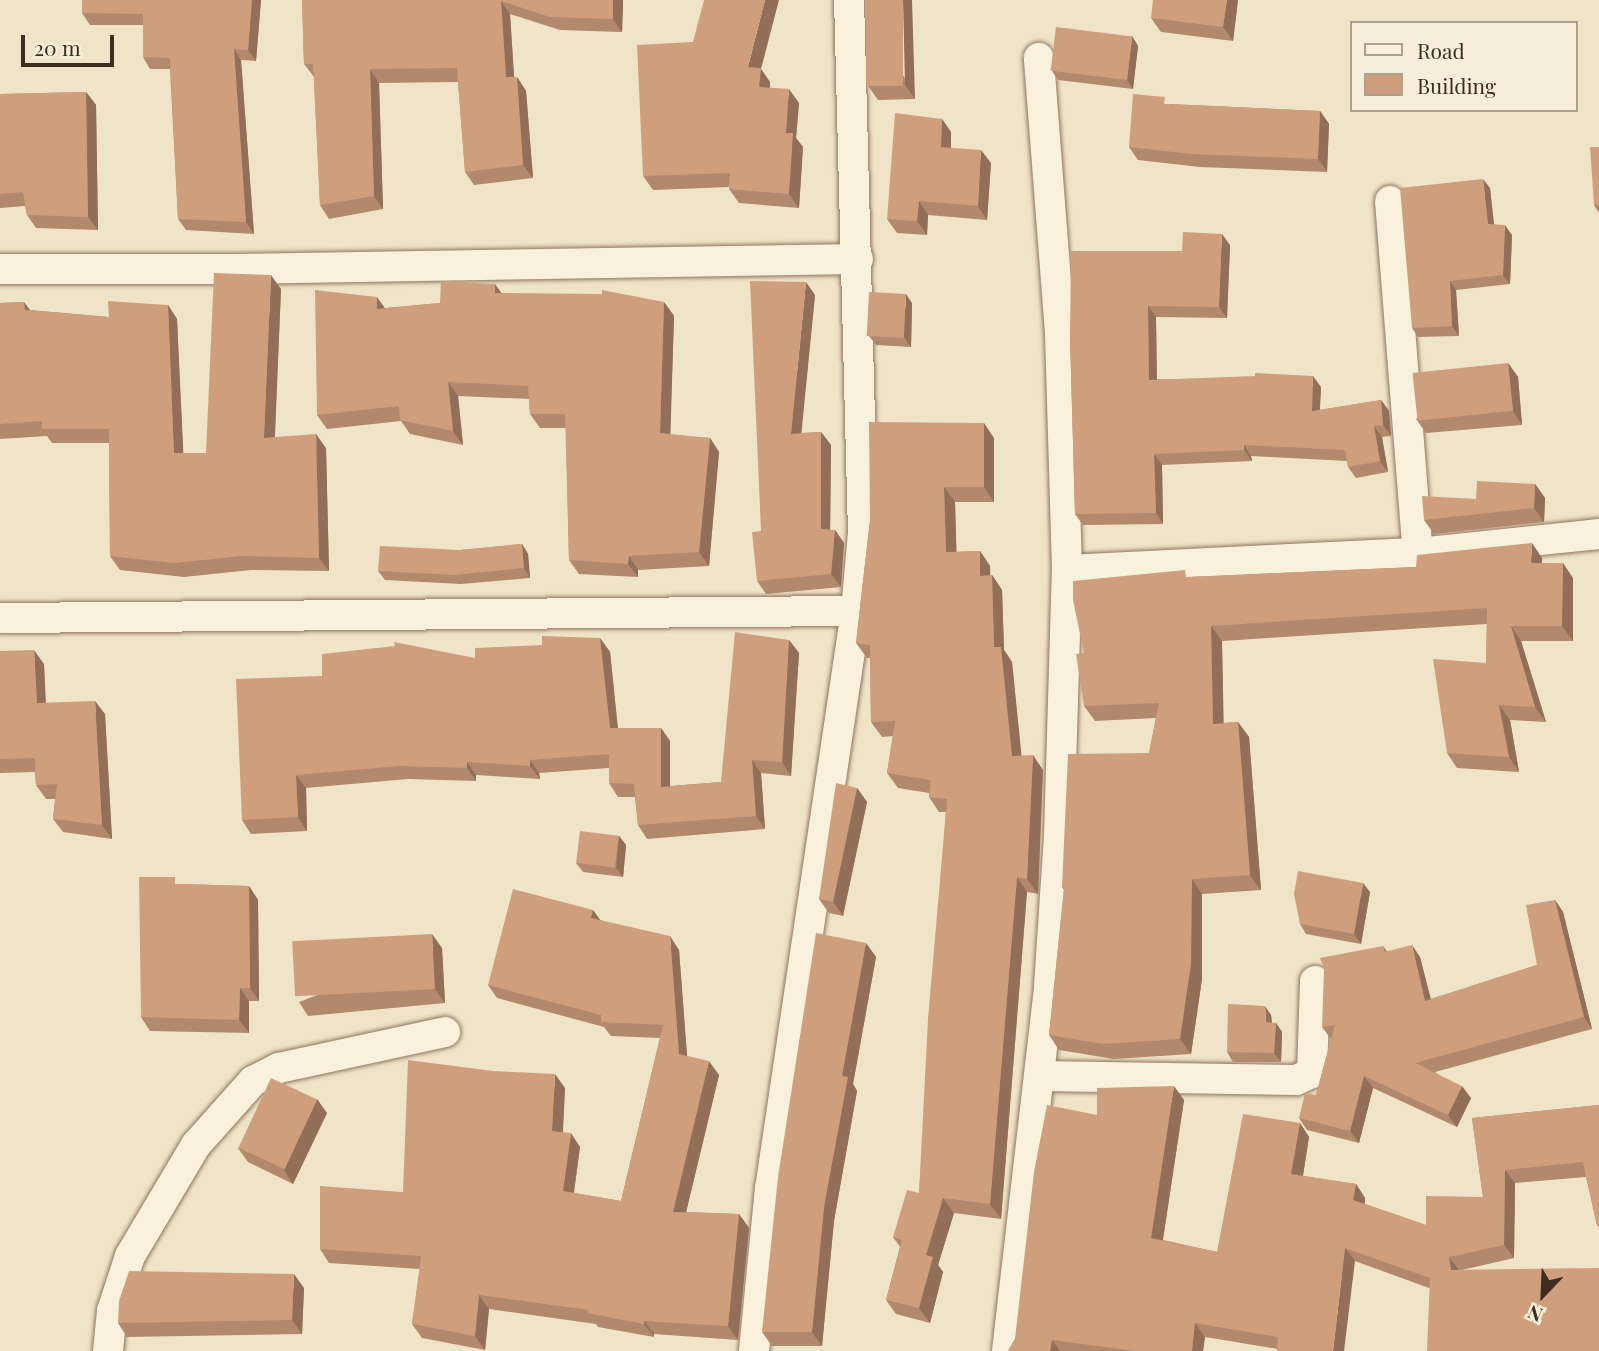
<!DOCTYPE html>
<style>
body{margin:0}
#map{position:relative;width:1599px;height:1351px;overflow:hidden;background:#f0e4c8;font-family:"Playfair Display",serif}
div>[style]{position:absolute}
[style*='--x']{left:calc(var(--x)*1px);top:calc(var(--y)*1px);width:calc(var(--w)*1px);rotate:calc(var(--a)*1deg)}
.roads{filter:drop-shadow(0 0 2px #8d765c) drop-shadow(0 0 2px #8d765c)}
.minor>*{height:30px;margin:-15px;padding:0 15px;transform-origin:15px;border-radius:15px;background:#faf1dc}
.wall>*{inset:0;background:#b2896c}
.shaded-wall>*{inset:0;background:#916f58}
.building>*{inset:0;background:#cf9f7d;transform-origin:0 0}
span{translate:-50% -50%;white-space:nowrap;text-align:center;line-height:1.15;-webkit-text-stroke:6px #f7eed8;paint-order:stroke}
.legend{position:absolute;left:1350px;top:21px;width:228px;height:91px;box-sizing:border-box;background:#f7eed8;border:2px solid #ada18e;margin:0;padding:9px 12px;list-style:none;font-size:21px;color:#3d2e20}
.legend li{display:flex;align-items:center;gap:14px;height:35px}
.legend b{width:35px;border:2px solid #ada18e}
.north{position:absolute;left:1508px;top:1260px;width:70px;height:70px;-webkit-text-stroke:5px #f7eed8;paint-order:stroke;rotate:203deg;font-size:19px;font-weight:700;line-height:28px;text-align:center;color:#3d2e20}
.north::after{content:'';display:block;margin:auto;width:24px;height:32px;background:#3d2e20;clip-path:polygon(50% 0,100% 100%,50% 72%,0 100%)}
.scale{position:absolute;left:21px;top:35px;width:93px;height:32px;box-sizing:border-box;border:4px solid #3d2e20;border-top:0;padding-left:9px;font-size:21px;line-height:24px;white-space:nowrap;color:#3d2e20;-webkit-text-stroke:5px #f7eed8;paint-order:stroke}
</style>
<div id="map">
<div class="roads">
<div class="minor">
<div style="--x:1390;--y:201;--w:353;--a:85.5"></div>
<div style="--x:0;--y:269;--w:235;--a:0"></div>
<div style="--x:235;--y:269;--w:623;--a:-0.92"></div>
<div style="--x:1067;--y:570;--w:351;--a:-2.8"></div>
<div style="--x:1418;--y:553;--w:182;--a:-6"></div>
<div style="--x:0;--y:618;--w:856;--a:-0.47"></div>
<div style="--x:1039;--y:1076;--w:257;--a:0.9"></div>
<div style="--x:1296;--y:1080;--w:17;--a:-24"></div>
<div style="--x:1312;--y:1073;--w:92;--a:-88.1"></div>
<div style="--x:108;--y:1351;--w:40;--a:-84.3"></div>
<div style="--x:112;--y:1311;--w:58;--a:-71.9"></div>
<div style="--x:130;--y:1256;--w:129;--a:-59.3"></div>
<div style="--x:196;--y:1145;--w:86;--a:-48.3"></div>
<div style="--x:253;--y:1081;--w:29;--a:-27"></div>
<div style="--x:279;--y:1068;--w:170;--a:-12.2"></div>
<div style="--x:754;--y:1351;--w:163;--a:-84.4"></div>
<div style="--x:770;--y:1189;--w:584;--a:-81.54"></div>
<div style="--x:856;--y:611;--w:78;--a:-84.9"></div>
<div style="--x:863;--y:533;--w:533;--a:-91.5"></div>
<div style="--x:1007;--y:1351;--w:367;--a:-83.4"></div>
<div style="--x:1049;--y:986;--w:151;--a:-86.2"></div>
<div style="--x:1059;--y:835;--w:265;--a:-88.3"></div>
<div style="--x:1067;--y:570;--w:237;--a:-91.7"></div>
<div style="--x:1060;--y:333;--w:276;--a:-94.4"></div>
</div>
</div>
<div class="wall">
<div style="clip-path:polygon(82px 0,261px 0,256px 61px,241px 60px,254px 234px,186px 230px,178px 219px,170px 69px,150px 69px,143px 57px,143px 25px,90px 25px,82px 13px)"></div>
<div style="clip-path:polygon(302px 0,623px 0,622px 32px,560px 30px,510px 14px,514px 77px,517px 77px,526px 91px,533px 178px,474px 185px,465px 172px,458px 82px,379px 83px,383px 209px,329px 219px,320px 205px,314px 77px,304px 64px)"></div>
<div style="clip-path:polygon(866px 0,915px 99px,878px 100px,868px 86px)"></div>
<div style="clip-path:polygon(1238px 0,1233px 41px,1161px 32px,1151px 18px)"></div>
<div style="clip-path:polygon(1132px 36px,1138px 46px,1133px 89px,1058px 80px,1052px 71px)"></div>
<div style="clip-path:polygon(761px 69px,770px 82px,770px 88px,799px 103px,796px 138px,803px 147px,799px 208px,739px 203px,729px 189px,729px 187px,653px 190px,643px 176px)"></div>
<div style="clip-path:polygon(86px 92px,96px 105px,98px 230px,36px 228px,27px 215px,25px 206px,0 208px,0 94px)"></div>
<div style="clip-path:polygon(1170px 104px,1320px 111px,1329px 124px,1327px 172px,1200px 167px,1138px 160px,1129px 147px)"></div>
<div style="clip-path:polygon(942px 119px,951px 132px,951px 148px,991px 163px,987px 220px,928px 215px,927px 235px,897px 233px,887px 219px)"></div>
<div style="clip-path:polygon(1599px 147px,1599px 213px,1594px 205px)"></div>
<div style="clip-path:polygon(1490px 188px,1494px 224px,1512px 235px,1510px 284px,1456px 290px,1459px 336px,1418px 337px,1412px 328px)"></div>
<div style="clip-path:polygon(1230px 245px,1227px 318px,1156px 317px,1157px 379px,1321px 387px,1320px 410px,1381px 400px,1389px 411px,1391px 436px,1382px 437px,1388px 472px,1356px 478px,1348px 467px,1347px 461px,1251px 456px,1252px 461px,1162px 465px,1163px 524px,1083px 525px,1075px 514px,1070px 337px,1182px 251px)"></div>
<div style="clip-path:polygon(281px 289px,275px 437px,326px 448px,329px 571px,251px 570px,184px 577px,120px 570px,110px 556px,109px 443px,52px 443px,47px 436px,0 439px,0 303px,24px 302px,30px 310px,109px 317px,168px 305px,177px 319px,183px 453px,206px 453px)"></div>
<div style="clip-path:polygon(501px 293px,664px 302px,674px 316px,670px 435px,710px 438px,719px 452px,709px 566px,638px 570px,638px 577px,579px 574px,569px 560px,566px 428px,540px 428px,530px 414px,529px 399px,458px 396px,463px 445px,410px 434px,401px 421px,327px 429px,317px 415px,385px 308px,440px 303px)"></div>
<div style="clip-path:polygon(815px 295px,801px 433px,821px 432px,831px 445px,830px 530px,835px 530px,844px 543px,841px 587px,766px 594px,757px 581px,761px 531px)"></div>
<div style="clip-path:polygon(912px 303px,911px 347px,876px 345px,869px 336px)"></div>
<div style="clip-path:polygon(1508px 363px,1518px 377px,1522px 425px,1426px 433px,1416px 419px)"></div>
<div style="clip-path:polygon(994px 438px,994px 502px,955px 502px,956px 552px,980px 551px,990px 566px,990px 575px,992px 575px,1002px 590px,1004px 650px,1012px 662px,1021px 755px,1043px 770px,1038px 894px,1027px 892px,1001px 1219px,954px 1213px,938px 1265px,943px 1272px,930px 1323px,896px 1314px,886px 1300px,900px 1247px,893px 1237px,919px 1193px,946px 812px,939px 812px,929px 797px,929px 793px,898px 788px,887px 773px,893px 736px,882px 737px,871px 722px,870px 658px,867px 658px,856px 643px,870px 520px)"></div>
<div style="clip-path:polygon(1535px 484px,1545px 498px,1544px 522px,1434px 534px,1424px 520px,1476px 499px)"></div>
<div style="clip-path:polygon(522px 544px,528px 554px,530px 578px,461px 584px,385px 580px,378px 571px,460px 550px)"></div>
<div style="clip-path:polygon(1542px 558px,1542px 563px,1573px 578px,1573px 641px,1521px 641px,1546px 722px,1510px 720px,1519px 772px,1457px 768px,1447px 753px,1486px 663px,1487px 624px,1222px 641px,1223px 723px,1238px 722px,1249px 737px,1261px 890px,1202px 894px,1202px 979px,1191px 1054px,1114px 1059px,1059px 1050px,1049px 1035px,1064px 890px,1062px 887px,1149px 753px,1156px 718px,1095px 721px,1084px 706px,1084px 653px,1190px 577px,1416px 567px)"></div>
<div style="clip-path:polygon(600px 638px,610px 652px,618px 728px,661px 728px,670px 741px,670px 786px,721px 782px,789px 640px,799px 653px,791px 776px,761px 773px,765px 829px,647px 839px,638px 825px,635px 797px,618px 797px,609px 783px,609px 768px,539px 773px,540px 779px,476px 775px,476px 781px,408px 779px,306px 788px,307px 831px,251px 834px,242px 820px,322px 676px,475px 658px,542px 645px)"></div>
<div style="clip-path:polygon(0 651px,44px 664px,46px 703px,105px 714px,112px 839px,63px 832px,53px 819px,55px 799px,46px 799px,36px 785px,35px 772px,0 773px)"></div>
<div style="clip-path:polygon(857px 788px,867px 802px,843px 916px,829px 913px,819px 899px)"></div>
<div style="clip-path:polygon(619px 836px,626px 845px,623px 877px,583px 872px,576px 863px)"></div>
<div style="clip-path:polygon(180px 884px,249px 886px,258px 900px,259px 1001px,249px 1001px,249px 1033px,150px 1031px,141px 1017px)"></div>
<div style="clip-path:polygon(1370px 892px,1361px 944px,1306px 934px,1300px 924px)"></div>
<div style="clip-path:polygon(1555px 900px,1563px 912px,1592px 1029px,1435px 1072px,1471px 1098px,1457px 1127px,1373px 1088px,1359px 1143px,1307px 1130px,1299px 1118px,1316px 1095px,1331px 1039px,1322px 1027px,1383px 946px,1387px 951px,1420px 957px,1431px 999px,1537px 965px)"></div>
<div style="clip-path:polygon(593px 910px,600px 920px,679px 950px,687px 1056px,719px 1075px,686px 1212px,739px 1214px,749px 1228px,738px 1340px,654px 1334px,654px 1337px,598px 1327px,596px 1324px,489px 1309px,485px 1350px,422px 1338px,412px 1324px,420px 1269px,329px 1263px,320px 1249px,403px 1192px,565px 1088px,563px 1132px,580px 1147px,574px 1193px,621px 1201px,660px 1038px,611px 1036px,604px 1027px,497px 998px,488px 985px)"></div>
<div style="clip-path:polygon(866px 943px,876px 957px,853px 1084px,857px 1091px,834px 1221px,822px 1346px,772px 1346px,762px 1332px)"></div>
<div style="clip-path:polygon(442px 948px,445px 1003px,308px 1016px,299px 1002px)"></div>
<div style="clip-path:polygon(1271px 1015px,1272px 1023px,1276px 1023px,1282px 1032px,1281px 1062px,1233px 1062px,1227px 1052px)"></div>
<div style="clip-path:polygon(1184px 1100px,1163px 1240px,1217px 1252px,1300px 1123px,1309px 1137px,1303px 1176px,1356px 1184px,1365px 1198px,1365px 1204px,1426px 1225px,1483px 1197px,1472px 1118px,1599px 1105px,1599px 1227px,1597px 1225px,1586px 1177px,1515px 1183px,1514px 1258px,1462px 1270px,1429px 1288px,1355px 1261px,1278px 1349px,1205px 1337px,1203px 1351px,1008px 1351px,1015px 1339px,1097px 1115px)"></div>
<div style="clip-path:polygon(327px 1113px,293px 1184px,248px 1162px,238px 1148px)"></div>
<div style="clip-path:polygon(304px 1288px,302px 1334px,127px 1337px,118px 1323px)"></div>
</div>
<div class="shaded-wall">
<div style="clip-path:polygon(252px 0,261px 0,256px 61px,248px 50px)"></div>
<div style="clip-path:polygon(613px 0,623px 0,622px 32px,613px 19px)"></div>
<div style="clip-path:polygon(765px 0,779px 0,761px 69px,770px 82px,769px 101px,748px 67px)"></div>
<div style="clip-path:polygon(903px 0,912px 0,915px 99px,905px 85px)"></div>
<div style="clip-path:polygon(1227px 0,1238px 0,1233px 41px,1223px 27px)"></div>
<div style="clip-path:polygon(501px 1px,510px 14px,515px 91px,506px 77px)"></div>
<div style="clip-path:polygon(1132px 36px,1138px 46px,1133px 89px,1127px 80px)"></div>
<div style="clip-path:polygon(234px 49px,241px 60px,254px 234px,246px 222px)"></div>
<div style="clip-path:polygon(370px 69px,379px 83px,383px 209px,374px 196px)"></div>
<div style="clip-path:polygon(517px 77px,526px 91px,533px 178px,523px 165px)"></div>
<div style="clip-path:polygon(789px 89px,799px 103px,796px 138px,803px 147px,799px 208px,789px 194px,786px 133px)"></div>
<div style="clip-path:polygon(86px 92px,96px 105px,98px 230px,88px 217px)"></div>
<div style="clip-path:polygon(1320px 111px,1329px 124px,1327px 172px,1318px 159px)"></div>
<div style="clip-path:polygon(942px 119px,951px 132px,951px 160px,941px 147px)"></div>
<div style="clip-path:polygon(981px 150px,991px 163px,987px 220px,978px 206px)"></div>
<div style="clip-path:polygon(1483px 179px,1490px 188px,1495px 234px,1488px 224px)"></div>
<div style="clip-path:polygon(919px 201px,928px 215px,927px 235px,917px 221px)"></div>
<div style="clip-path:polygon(1505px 225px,1512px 235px,1510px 284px,1503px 275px)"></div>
<div style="clip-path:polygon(1222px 234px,1230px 245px,1227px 318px,1219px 307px)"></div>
<div style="clip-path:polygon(271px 275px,281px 289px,274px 452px,264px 438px)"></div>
<div style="clip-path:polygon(1450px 281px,1456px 290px,1459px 336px,1452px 326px)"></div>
<div style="clip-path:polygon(806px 282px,815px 295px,800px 447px,791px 434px)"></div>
<div style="clip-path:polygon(495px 284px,505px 298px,495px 293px)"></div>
<div style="clip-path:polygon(906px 294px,912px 303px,911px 347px,904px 337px)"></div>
<div style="clip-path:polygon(377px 297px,387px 311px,377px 309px)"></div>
<div style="clip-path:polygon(24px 302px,34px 316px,25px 310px)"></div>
<div style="clip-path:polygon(664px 302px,674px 316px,670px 447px,660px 433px)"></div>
<div style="clip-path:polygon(168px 305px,177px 319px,184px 467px,174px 453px)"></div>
<div style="clip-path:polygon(1148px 306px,1156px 317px,1157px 391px,1149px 380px)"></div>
<div style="clip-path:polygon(1508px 363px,1518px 377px,1522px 425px,1513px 411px)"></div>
<div style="clip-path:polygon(1313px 376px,1321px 387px,1319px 422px,1312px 411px)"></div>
<div style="clip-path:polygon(448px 382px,458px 396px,463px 445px,453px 431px)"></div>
<div style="clip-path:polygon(1381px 400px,1389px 411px,1391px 436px,1383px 425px)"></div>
<div style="clip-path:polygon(984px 423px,994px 438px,994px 502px,984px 487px)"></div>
<div style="clip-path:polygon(1374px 426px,1382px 437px,1388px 472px,1380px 461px)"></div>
<div style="clip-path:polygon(821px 432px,831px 445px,830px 542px,821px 529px)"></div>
<div style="clip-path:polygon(316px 434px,326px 448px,329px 571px,319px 558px)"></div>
<div style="clip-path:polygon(710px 438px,719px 452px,709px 566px,699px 552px)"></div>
<div style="clip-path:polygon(1244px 445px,1251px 456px,1252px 461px,1244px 450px)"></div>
<div style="clip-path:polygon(1154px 454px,1162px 465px,1163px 524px,1156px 513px)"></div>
<div style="clip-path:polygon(1535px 484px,1545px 498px,1544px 522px,1534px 508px)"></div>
<div style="clip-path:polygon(944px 487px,955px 502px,957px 567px,946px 552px)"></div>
<div style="clip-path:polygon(835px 530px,844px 543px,841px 587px,831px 574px)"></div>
<div style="clip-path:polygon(1532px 543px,1542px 558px,1541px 578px,1531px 563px)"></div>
<div style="clip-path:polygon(522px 544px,528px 554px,530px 578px,524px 568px)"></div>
<div style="clip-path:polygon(980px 551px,990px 566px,991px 591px,980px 576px)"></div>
<div style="clip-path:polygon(629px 556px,638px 570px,638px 577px,628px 564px)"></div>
<div style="clip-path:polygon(1563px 563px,1573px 578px,1573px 641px,1562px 626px)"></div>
<div style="clip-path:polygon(992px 575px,1002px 590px,1004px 650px,1012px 662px,1023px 770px,1012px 756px,994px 647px)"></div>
<div style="clip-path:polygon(1211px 626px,1222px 641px,1224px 739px,1213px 724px)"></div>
<div style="clip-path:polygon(1511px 626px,1521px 641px,1546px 722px,1535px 707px)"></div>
<div style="clip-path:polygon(600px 638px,610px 652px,619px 741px,610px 728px)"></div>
<div style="clip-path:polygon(789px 640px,799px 653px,791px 776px,782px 762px)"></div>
<div style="clip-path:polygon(34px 650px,44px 664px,46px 717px,37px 703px)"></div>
<div style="clip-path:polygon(95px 701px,105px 714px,112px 839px,102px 825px)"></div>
<div style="clip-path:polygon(1499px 705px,1510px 720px,1519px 772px,1509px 757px)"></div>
<div style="clip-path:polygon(1238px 722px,1249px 737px,1261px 890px,1250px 875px)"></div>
<div style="clip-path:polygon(661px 728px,670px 741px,670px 801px,661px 787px)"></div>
<div style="clip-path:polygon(1033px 755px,1043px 770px,1038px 894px,1027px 879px)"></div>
<div style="clip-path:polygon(530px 760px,539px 773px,540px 779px,530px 766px)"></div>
<div style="clip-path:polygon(752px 760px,761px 773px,765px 829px,756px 816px)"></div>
<div style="clip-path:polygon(467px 762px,476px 775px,476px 781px,467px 768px)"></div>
<div style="clip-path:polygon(296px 775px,306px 788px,307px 831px,298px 817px)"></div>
<div style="clip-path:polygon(857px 788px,867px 802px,843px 916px,833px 902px)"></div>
<div style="clip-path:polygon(619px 836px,626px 845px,623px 877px,616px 868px)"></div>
<div style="clip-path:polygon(1017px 877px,1027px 892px,1001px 1219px,990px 1204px)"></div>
<div style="clip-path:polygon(1192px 879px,1202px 894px,1202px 979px,1191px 1054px,1180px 1039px)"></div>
<div style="clip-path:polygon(1363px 883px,1370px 892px,1361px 944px,1354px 934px)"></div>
<div style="clip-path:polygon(249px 886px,258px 900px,259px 1001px,250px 988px)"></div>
<div style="clip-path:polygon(1555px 900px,1563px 912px,1592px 1029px,1584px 1017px)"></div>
<div style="clip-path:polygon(593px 910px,603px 924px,591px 918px)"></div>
<div style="clip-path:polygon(432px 934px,442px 948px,445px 1003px,435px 989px)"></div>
<div style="clip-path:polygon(670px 936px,679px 950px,688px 1068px,679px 1054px)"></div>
<div style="clip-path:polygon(866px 943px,876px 957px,853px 1084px,857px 1091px,834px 1221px,822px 1346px,812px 1332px,824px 1207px,842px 1076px)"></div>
<div style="clip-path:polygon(1412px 945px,1420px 957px,1434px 1013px,1425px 1001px)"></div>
<div style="clip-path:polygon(240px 988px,249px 1001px,249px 1033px,239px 1020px)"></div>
<div style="clip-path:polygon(1265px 1006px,1271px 1015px,1273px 1032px,1266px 1022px)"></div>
<div style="clip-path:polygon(1276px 1023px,1282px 1032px,1281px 1062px,1274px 1053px)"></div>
<div style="clip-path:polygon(709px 1061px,719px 1075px,683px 1225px,673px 1212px)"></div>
<div style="clip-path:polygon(555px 1074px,565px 1088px,562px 1145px,552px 1131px)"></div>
<div style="clip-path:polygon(1364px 1076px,1373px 1088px,1359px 1143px,1350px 1131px)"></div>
<div style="clip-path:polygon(1174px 1086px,1184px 1100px,1161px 1252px,1151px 1238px)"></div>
<div style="clip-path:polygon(1462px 1086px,1471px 1098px,1457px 1127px,1448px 1115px)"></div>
<div style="clip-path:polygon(317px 1099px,327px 1113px,293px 1184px,284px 1170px)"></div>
<div style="clip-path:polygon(1300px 1123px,1309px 1137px,1301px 1188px,1291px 1174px)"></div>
<div style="clip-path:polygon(571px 1133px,580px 1147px,572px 1205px,563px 1191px)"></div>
<div style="clip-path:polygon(1505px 1170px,1515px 1183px,1514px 1258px,1504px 1245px)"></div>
<div style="clip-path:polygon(1356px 1184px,1365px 1198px,1363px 1213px,1353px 1200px)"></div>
<div style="clip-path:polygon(943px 1198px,954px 1213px,938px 1265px,943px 1272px,930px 1323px,919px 1308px,926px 1255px)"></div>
<div style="clip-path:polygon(739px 1214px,749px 1228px,738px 1340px,728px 1326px)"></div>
<div style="clip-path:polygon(1345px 1248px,1355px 1261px,1344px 1351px,1333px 1351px)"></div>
<div style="clip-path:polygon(1449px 1257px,1459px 1270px,1451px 1270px)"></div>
<div style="clip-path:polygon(294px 1274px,304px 1288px,302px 1334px,292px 1320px)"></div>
<div style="clip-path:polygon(479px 1295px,489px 1309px,485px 1350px,475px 1336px)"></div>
<div style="clip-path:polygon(644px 1321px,654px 1334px,654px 1337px,644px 1324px)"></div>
<div style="clip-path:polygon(1195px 1323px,1205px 1337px,1203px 1351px,1192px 1351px)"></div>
<div style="clip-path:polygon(1052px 1340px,1060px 1351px,1050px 1351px)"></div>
</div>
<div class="building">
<div style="clip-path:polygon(82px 0,252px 0,248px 50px,234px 49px,246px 222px,178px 219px,170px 58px,143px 57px,143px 14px,82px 13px)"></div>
<div style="clip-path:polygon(302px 0,613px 0,613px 19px,550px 17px,501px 1px,506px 77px,517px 77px,523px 165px,465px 172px,457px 68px,370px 69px,374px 196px,320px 205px,313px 64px,304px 64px)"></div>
<div style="clip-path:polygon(704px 0,765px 0,748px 67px,761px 68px,759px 87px,789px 89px,786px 133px,793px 133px,789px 194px,729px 189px,730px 173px,643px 176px,637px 45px,693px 42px)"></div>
<div style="left:866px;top:0;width:37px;height:86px"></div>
<div style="clip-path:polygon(1153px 0,1227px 0,1223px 27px,1151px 18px)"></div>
<div style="left:1056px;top:27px;width:77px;height:44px;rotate:7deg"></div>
<div style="clip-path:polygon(86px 92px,88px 217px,27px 215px,23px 192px,0 194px,0 94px)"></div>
<div style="clip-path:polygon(1133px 94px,1165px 97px,1164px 104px,1320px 111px,1318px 159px,1191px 154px,1129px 147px)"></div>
<div style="clip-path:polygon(895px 113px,942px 119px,941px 147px,981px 150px,978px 206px,919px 201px,917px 221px,887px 219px)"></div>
<div style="clip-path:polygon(1590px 147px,1599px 147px,1599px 205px,1594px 205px)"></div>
<div style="clip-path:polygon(1483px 179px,1488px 224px,1505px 225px,1503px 275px,1450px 281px,1452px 326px,1412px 328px,1400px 188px)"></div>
<div style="clip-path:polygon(1183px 232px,1222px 234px,1219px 307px,1148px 306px,1149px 380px,1255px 376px,1255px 373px,1313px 376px,1312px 411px,1381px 400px,1383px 425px,1374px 426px,1380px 461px,1348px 467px,1345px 450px,1244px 445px,1244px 450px,1154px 454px,1156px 513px,1075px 514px,1070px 337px,1071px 251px,1182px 251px)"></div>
<div style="clip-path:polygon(214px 273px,271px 275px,264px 438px,316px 434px,319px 558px,242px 556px,174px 563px,110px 556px,109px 429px,42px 429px,42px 421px,0 424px,0 303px,24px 302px,25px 310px,109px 317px,108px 301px,168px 305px,174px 453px,206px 453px)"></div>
<div style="clip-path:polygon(441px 281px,495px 284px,495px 293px,602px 294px,602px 290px,664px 302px,660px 433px,710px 438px,699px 552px,629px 556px,628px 564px,569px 560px,565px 414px,530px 414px,528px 386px,448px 382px,453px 431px,400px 420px,399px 406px,317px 415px,315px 290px,377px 297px,377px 309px,440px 303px)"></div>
<div style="clip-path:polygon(750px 281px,806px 282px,791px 434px,821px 432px,821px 529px,835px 530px,831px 574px,757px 581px,752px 532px,761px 531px)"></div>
<div style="left:869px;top:292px;width:37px;height:44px;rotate:3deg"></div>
<div style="left:1508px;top:363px;width:48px;height:96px;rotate:84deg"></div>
<div style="clip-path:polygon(869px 422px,984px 423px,984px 487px,944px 487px,946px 552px,980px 551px,980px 576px,992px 575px,994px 647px,1001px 647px,1012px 756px,1033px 755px,1027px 879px,1017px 877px,990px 1204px,943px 1198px,926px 1255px,933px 1257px,919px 1308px,886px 1300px,902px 1240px,893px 1237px,907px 1190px,919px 1193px,928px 1019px,947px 799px,929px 797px,931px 780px,887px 773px,895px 721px,871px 722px,870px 645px,856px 643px,870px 520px)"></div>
<div style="clip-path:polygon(1477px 481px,1535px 484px,1534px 508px,1424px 520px,1422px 496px,1476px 499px)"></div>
<div style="clip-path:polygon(1532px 543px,1531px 563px,1563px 563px,1562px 626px,1511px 626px,1535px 707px,1499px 705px,1509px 757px,1447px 753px,1433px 659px,1486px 663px,1487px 608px,1211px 626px,1213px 724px,1238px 722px,1250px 875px,1192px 879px,1191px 964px,1180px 1039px,1103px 1044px,1049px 1035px,1064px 888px,1062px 887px,1068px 754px,1149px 753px,1159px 703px,1084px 706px,1076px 654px,1084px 653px,1073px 600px,1073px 581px,1185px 570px,1186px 577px,1416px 567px,1417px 555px)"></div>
<div style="clip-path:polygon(522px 544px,524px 568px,454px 575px,378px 571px,380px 546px,460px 550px)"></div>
<div style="clip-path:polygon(735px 632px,789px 640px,782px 762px,752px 760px,756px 816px,638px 825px,634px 784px,609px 783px,609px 754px,530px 760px,530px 766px,467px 762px,467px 768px,399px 766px,296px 775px,298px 817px,242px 820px,236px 679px,322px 676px,322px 654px,395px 646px,394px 642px,475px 658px,475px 648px,542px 645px,542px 636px,600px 638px,610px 728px,661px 728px,661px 787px,721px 782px)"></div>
<div style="clip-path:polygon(34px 650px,37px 703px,95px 701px,102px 825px,53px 819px,57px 784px,36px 785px,35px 758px,0 759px,0 651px)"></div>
<div style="clip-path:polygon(836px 783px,857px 788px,833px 902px,819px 899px)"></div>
<div style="left:580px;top:831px;width:39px;height:32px;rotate:7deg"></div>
<div style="clip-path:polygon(1298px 871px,1363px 883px,1354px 934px,1300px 924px,1294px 894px)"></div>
<div style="clip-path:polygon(139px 877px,175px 877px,175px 884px,249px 886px,250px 988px,240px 988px,239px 1020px,141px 1017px)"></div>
<div style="clip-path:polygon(513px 889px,593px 910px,591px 918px,670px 936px,679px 1054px,709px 1061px,673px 1212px,739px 1214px,728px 1326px,644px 1321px,644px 1324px,588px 1313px,589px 1310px,479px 1295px,475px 1336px,412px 1324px,421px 1256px,320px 1249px,320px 1186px,403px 1192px,408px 1060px,493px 1071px,555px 1074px,552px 1131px,571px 1133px,563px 1191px,621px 1201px,663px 1025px,601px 1022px,601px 1015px,488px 985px)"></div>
<div style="clip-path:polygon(1555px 900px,1584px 1017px,1415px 1063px,1462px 1086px,1448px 1115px,1364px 1076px,1350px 1131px,1299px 1118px,1305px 1093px,1316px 1095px,1335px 1025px,1322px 1027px,1324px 969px,1320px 958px,1383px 946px,1384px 952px,1412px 945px,1425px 1001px,1537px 965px,1526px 905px)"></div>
<div style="clip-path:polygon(816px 933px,866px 943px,842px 1076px,848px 1077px,824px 1207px,812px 1332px,762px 1332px,778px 1177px)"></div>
<div style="left:432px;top:934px;width:55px;height:140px;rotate:87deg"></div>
<div style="clip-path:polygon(1228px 1004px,1265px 1006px,1266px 1022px,1276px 1023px,1274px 1053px,1227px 1052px)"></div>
<div style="left:271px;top:1078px;width:51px;height:77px;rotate:25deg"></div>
<div style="clip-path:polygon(1174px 1086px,1151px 1238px,1217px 1252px,1243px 1114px,1300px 1123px,1291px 1174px,1356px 1184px,1353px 1200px,1426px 1225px,1426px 1196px,1483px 1197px,1472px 1118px,1599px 1105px,1599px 1224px,1597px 1225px,1583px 1162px,1505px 1170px,1504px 1245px,1449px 1257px,1451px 1270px,1599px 1268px,1599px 1351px,1427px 1351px,1430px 1278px,1345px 1248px,1333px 1351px,1277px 1351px,1278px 1337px,1195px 1323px,1192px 1351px,1136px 1351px,1052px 1340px,1050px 1351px,1008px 1351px,1015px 1339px,1034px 1172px,1047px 1105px,1097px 1115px,1097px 1088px)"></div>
<div style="clip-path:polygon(129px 1271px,294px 1274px,292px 1320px,118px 1323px,119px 1301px)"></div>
</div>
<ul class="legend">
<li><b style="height:9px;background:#faf1dc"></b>Road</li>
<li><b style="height:19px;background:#cf9f7d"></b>Building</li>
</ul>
<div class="north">N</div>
<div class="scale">20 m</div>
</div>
